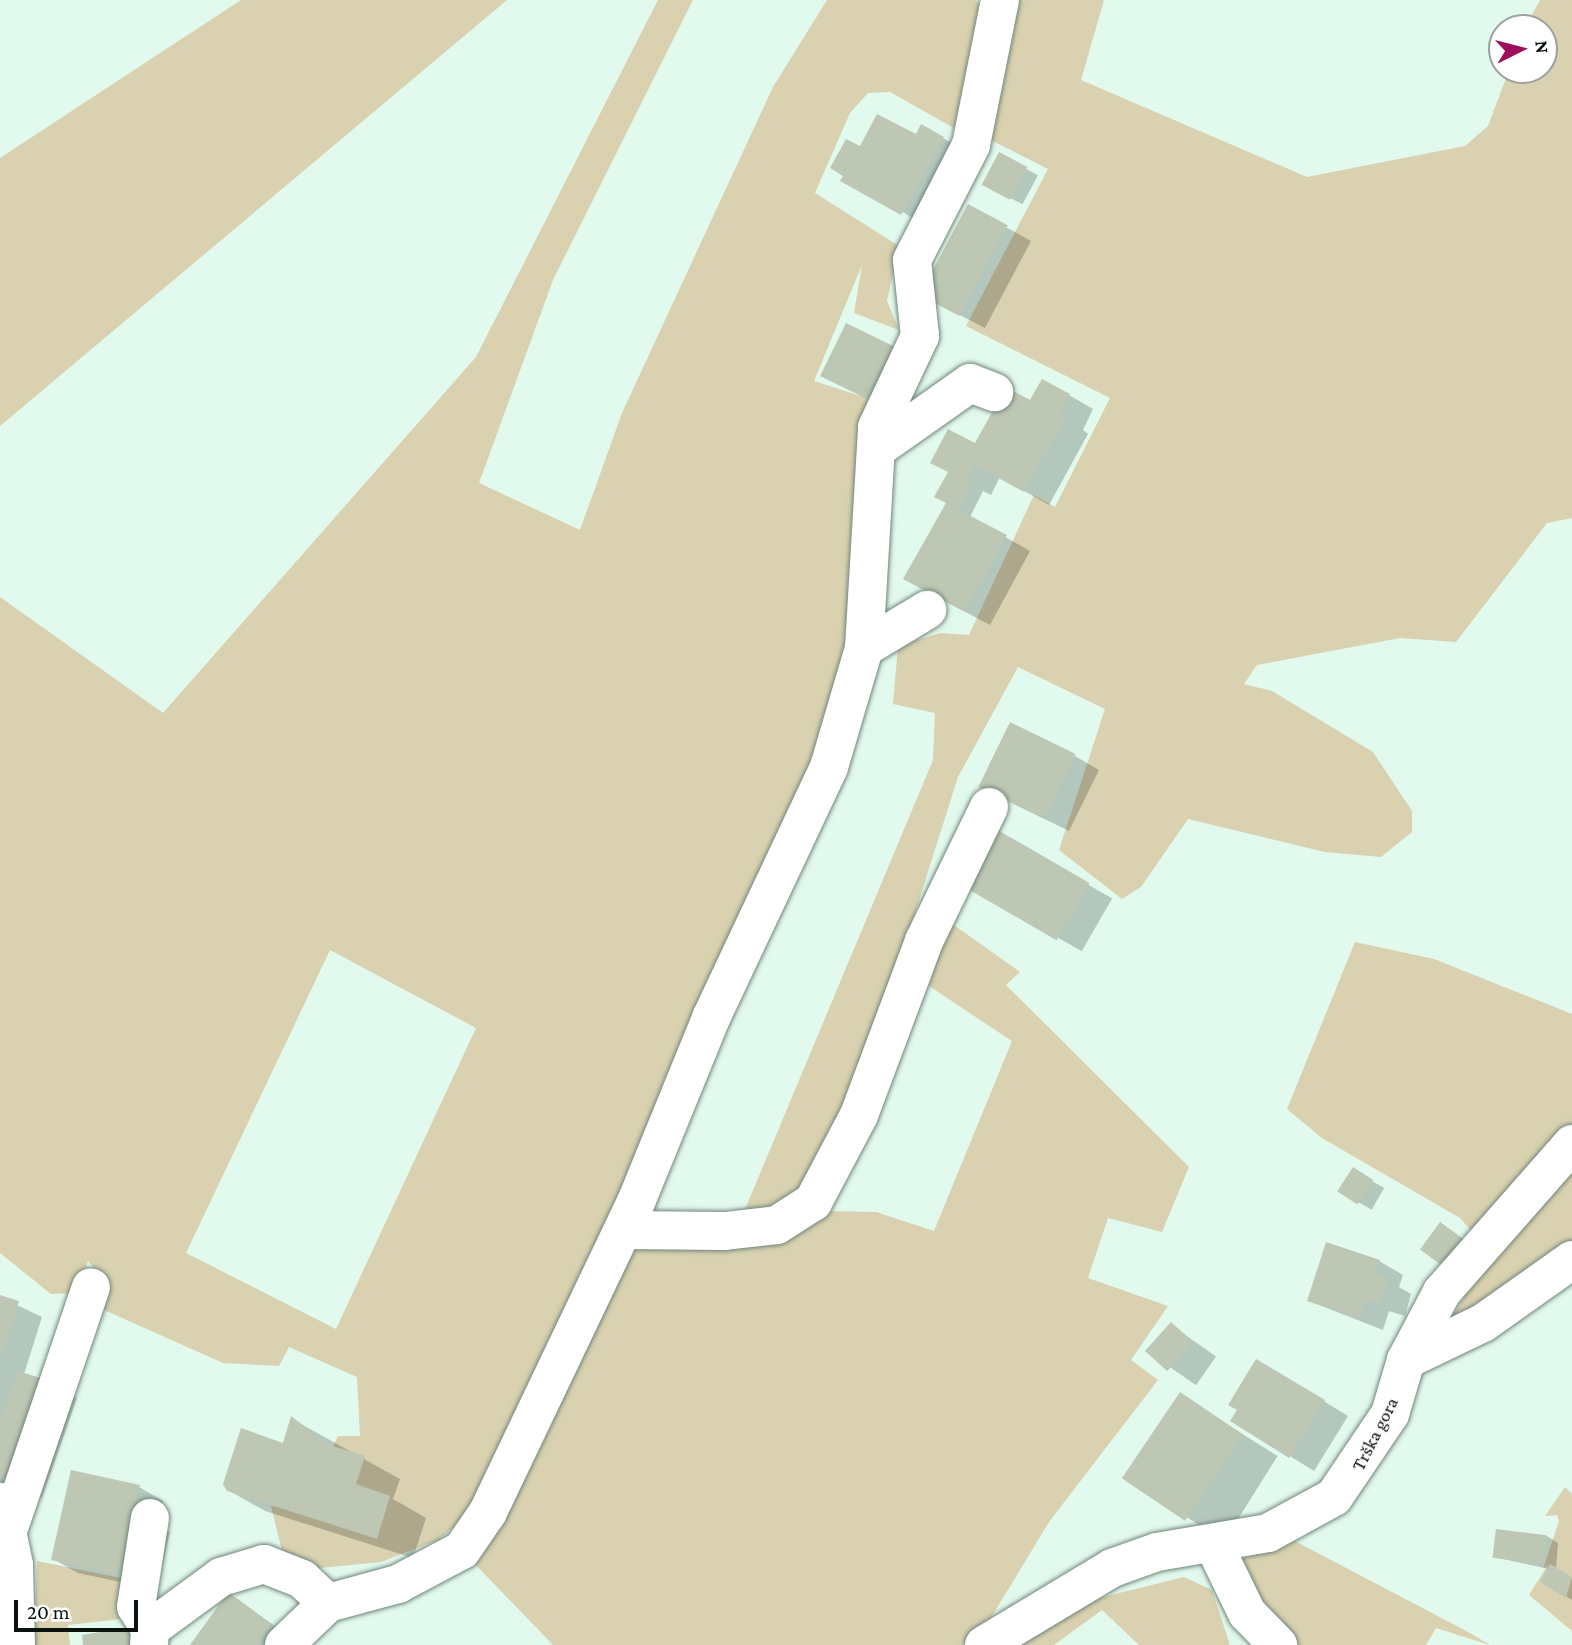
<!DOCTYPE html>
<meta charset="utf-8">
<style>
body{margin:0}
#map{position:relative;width:1572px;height:1645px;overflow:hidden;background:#e2f9ed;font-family:"Crimson Pro",serif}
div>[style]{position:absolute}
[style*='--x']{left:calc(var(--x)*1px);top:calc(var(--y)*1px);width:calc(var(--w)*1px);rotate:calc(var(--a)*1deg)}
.green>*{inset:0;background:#d9d1af}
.shadow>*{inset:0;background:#0003;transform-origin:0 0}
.building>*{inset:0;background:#bdc7b3;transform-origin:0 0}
.roads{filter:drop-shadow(0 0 2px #71867b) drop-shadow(0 0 2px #71867b)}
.minor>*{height:38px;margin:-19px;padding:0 19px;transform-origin:19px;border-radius:19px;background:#fff}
span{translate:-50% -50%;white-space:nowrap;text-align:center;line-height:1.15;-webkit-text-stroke:6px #fff;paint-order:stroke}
.street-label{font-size:19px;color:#0a120e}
.north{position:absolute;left:1488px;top:14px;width:70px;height:70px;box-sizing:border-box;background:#fff;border:2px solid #9da09f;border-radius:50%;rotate:84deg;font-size:19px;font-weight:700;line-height:28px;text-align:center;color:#0a120e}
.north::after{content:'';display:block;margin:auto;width:24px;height:32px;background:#9e0f5b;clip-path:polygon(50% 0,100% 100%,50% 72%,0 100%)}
.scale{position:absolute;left:14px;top:1600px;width:124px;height:32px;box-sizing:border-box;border:4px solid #0a120e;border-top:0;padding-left:9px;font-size:21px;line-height:24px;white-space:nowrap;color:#0a120e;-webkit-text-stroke:5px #fff;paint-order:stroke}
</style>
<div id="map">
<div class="green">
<div style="clip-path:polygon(241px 0,507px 0,0 426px,0 158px)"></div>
<div style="clip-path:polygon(evenodd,658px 0,693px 0,553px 280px,479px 483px,580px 530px,622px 413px,773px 87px,827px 0,976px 0,984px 18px,961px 132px,890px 92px,868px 93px,850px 113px,815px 193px,899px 246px,887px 301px,899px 330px,854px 313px,862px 265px,814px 381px,873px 400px,853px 636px,829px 730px,475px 1510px,438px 1540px,381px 1562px,320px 1568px,285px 1563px,269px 1498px,321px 1474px,338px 1436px,360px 1436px,357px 1377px,289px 1347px,279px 1366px,223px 1363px,102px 1309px,99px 1273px,88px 1261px,77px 1293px,51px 1294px,0 1253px,0 597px,163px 713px,476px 357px,658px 0,330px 950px,476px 1028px,336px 1329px,186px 1253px,330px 950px)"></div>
<div style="clip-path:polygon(1013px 0,1104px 0,1081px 80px,1307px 177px,1465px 146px,1488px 126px,1509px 70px,1544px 70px,1544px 28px,1525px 28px,1540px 0,1572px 0,1572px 518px,1547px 523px,1456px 642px,1400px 638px,1257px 665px,1244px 684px,1272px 691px,1373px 752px,1412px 811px,1412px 832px,1381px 857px,1325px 852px,1188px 819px,1141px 887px,1122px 899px,1059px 850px,1105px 709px,1018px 667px,958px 777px,869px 1058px,812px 1170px,784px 1209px,741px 1219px,933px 760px,935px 713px,893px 704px,898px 646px,940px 633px,969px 635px,1034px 495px,1055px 507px,1110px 398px,966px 326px,1048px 169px,983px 136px)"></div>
<div style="clip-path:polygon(948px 921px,1020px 972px,1006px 985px,1189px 1167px,1162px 1232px,1108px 1218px,1088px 1278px,1168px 1306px,1131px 1360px,1158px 1380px,1049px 1522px,986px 1626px,962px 1645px,553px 1645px,471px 1560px,636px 1248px,795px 1237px,825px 1211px,876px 1212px,934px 1231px,1012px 1041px,929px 986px)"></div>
<div style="clip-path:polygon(1355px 942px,1434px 959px,1572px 1014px,1572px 1125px,1474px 1234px,1460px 1218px,1322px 1138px,1287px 1109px)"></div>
<div style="clip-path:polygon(1572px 1161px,1572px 1243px,1441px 1336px,1494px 1246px)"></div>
<div style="clip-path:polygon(1565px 1487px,1572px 1494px,1572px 1631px,1529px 1595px,1549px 1563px,1543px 1569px,1559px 1521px,1557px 1515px,1545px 1516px)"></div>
<div style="clip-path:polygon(1291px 1539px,1470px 1633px,1490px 1645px,1436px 1628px,1426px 1645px,1290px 1645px,1230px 1564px)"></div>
<div style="clip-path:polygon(37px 1561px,131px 1580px,130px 1618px,68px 1625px,70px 1645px,34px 1645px)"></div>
<div style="clip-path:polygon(1184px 1577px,1212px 1590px,1230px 1645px,1139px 1645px,1102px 1610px,1054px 1645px,1013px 1645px,1087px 1601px)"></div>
</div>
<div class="shadow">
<div style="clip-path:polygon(922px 126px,967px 152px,926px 227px,846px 175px,861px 148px,916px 137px)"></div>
<div style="left:1000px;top:155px;width:43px;height:33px;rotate:28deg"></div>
<div style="clip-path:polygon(969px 207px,1031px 241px,985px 328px,946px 308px)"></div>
<div style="clip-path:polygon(1069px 395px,1093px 409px,1083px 430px,1088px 434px,1049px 505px,1000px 477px,991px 495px,983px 491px,970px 517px,1030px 551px,990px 625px,930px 593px,948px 503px,976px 446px,1031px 402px)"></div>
<div style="clip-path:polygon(1075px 756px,1099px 770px,1069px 831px,1004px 799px)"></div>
<div style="left:997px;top:832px;width:133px;height:61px;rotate:30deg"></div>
<div style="left:1353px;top:1170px;width:36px;height:25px;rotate:30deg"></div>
<div style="clip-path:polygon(1379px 1261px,1403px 1275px,1399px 1287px,1411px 1294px,1405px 1316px,1389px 1311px,1383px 1330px,1309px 1301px)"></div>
<div style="clip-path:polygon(0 1297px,42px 1317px,24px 1374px,77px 1398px,42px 1498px,0 1481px)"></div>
<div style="left:1171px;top:1325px;width:55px;height:35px;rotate:35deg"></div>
<div style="clip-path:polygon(1281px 1375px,1348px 1416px,1314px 1471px,1233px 1421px)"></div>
<div style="left:1180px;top:1395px;width:115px;height:100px;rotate:32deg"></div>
<div style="clip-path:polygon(292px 1419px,400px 1479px,393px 1499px,426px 1518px,413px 1558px,265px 1511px,228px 1490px,284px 1445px)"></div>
<div style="clip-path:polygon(139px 1487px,163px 1501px,158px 1525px,170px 1532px,161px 1571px,148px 1568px,144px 1587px,78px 1573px,53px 1559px)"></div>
<div style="clip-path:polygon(1547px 1536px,1558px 1543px,1556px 1569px,1572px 1579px,1572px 1600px,1542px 1581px,1549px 1569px,1494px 1557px)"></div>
<div style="clip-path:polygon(228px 1594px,295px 1640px,292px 1645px,192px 1645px)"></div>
</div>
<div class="building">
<div style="clip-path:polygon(877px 114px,916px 134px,921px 124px,944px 137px,901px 215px,840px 181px,843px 176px,830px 168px,846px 139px,860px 146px)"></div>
<div style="left:999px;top:152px;width:32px;height:37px;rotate:28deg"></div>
<div style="left:968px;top:204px;width:45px;height:103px;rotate:28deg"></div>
<div style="left:846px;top:323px;width:58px;height:59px;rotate:26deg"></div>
<div style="clip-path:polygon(1042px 379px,1070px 394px,1060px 415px,1065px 418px,1024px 492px,975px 465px,966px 482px,971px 485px,959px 510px,1007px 535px,965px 612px,903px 579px,946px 503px,934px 497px,948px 472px,930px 463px,948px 429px,975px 443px,1006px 387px,1030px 400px)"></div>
<div style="left:1010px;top:722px;width:73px;height:72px;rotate:26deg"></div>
<div style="left:996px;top:829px;width:108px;height:66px;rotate:30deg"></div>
<div style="left:1353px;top:1167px;width:24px;height:29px;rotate:33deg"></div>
<div style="left:1440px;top:1222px;width:29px;height:34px;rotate:36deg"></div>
<div style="clip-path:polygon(1326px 1242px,1380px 1260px,1375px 1274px,1388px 1279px,1380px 1304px,1365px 1299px,1359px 1318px,1307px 1301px)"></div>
<div style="clip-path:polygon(0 1295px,19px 1301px,1px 1359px,0 1359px)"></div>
<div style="left:1171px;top:1322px;width:30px;height:39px;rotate:42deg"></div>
<div style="clip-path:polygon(1256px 1359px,1325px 1400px,1289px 1458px,1230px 1421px,1237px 1410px,1228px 1405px)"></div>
<div style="clip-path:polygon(18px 1371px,53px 1382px,18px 1486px,0 1479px,0 1424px)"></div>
<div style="left:1180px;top:1392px;width:76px;height:104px;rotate:34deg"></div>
<div style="clip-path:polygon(291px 1416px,329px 1445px,365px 1456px,356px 1484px,390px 1496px,377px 1539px,227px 1491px,223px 1484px,241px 1428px,283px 1443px)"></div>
<div style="clip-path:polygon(71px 1470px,140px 1485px,134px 1513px,137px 1558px,124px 1556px,120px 1575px,51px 1560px)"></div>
<div style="left:1496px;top:1529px;width:51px;height:29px;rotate:7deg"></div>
<div style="clip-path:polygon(1550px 1564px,1572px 1577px,1566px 1598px,1540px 1582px)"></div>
<div style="clip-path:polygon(228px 1592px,272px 1624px,257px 1645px,190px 1645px)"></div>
<div style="clip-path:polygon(130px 1627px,132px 1645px,83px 1645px,82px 1635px)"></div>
</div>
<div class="roads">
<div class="minor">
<div style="--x:878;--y:448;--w:113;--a:-35.2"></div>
<div style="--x:970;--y:383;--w:26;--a:21"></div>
<div style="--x:864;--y:648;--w:74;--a:-31.1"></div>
<div style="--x:623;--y:1230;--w:102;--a:0.6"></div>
<div style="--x:725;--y:1231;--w:52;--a:-6.6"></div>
<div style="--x:777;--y:1225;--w:43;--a:-32.6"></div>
<div style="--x:813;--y:1202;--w:98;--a:-62.1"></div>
<div style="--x:859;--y:1115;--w:186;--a:-69.5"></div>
<div style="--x:924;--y:941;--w:149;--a:-64.1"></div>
<div style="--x:1406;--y:1360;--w:85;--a:-25.7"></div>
<div style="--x:1483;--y:1323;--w:109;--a:-35.3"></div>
<div style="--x:1;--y:1502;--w:64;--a:78.3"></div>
<div style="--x:14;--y:1565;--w:80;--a:88.6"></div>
<div style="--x:10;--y:1525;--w:251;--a:-71.2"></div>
<div style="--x:1213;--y:1543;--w:78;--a:64.1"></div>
<div style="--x:1247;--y:1613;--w:45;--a:45.9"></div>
<div style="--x:150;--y:1629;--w:88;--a:-36.2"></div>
<div style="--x:221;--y:1577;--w:45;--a:-16.8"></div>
<div style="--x:264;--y:1564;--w:41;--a:21.5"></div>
<div style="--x:302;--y:1579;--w:35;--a:43"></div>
<div style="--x:149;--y:1645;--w:16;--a:-86"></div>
<div style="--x:150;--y:1629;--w:26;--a:-122"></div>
<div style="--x:136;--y:1607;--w:90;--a:-81.1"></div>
<div style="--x:284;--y:1645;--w:61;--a:-43.7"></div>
<div style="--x:328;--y:1603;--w:73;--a:-15.2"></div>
<div style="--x:398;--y:1584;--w:72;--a:-28"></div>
<div style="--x:462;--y:1550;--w:46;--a:-55.6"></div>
<div style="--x:488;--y:1512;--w:344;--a:-64.5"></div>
<div style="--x:636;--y:1202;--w:199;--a:-67.8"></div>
<div style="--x:711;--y:1018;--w:277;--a:-64.8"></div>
<div style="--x:829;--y:767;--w:124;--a:-73.6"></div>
<div style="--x:864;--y:648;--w:221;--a:-86.6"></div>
<div style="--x:877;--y:427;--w:101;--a:-64.7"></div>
<div style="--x:920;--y:336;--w:76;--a:-96"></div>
<div style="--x:912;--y:260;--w:129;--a:-62.8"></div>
<div style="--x:971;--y:145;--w:148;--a:-78.7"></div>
<div style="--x:984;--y:1645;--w:149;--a:-31"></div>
<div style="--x:1112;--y:1568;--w:48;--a:-19.6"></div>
<div style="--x:1157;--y:1552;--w:113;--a:-9.7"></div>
<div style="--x:1268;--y:1533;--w:75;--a:-28.6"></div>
<div style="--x:1334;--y:1497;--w:100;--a:-56"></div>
<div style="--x:1390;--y:1414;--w:56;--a:-73.5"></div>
<div style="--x:1406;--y:1360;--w:77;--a:-62.1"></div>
<div style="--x:1442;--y:1292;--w:197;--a:-48.7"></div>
</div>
</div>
<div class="street-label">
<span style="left:1375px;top:1434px;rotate:-63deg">Trška gora</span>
</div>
<div class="north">N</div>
<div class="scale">20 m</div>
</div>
